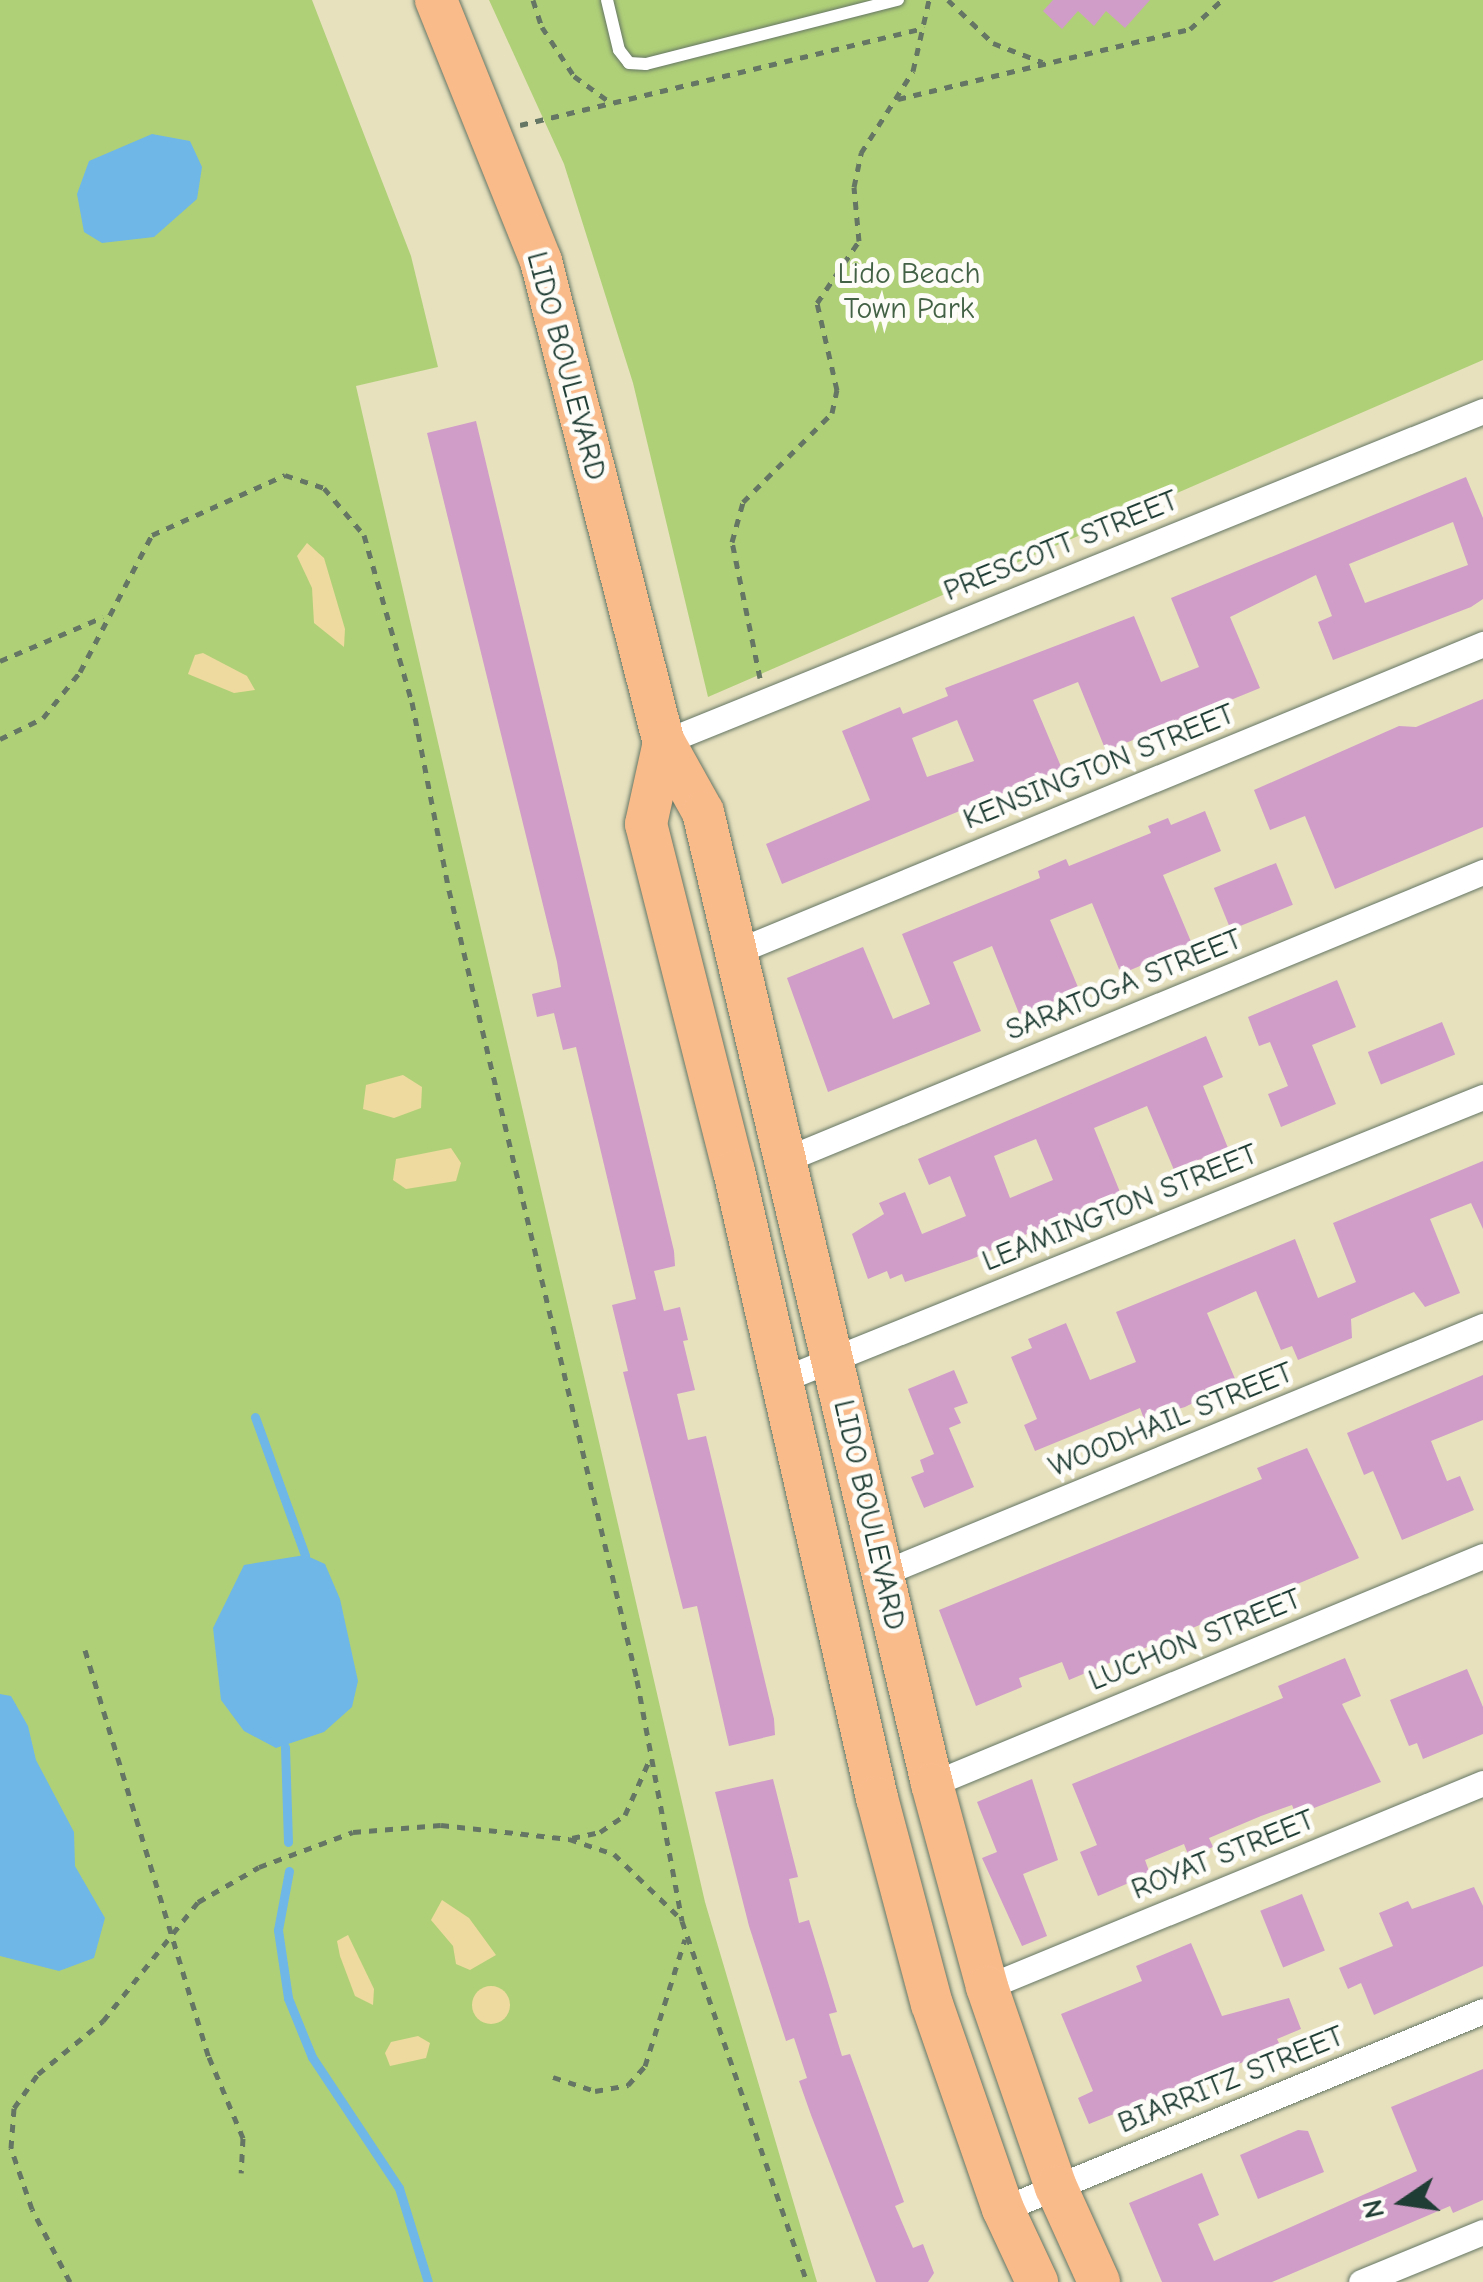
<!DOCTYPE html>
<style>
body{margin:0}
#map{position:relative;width:1483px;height:2282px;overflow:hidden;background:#e7e1be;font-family:"Comic Neue",sans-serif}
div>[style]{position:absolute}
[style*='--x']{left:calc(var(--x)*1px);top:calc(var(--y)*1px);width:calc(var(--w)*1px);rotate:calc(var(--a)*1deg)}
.green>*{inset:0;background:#b0d078}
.sand>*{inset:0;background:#eeda9e}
.round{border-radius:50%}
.water>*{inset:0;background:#6eb7e6}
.stream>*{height:9px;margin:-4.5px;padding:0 4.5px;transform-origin:4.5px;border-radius:4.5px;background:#6eb7e6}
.building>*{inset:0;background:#d09cc8;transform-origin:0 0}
.path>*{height:5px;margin-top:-2.5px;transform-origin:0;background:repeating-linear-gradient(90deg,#657664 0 8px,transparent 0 16px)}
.roads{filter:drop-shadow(0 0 2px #657664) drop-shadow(0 0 2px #657664)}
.service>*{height:12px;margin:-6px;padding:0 6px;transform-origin:6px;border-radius:6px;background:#fff}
.minor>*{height:25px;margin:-12.5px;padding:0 12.5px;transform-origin:12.5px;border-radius:12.5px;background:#fff}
.trunk>*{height:42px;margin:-21px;padding:0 21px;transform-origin:21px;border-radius:21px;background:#fabb8b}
span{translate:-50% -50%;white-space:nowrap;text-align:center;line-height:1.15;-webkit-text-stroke:10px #fdfcf7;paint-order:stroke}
.park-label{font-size:30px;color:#436245}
.street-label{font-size:30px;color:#1f3d34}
.north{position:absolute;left:1353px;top:2152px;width:100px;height:100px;-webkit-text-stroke:8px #fdfcf7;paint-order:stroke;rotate:257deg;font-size:28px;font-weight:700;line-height:40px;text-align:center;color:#1f3d34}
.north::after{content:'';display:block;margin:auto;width:35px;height:45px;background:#1f3d34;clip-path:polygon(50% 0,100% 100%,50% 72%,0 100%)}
</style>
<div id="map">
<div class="green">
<div style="clip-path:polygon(0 0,312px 0,411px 256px,438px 367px,356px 386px,705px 1902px,817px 2282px,0 2282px)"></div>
<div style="clip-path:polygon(489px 0,1483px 0,1483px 360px,708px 697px,633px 383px,564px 164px)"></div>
</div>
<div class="sand">
<div style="clip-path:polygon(307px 543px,324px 558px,345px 629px,344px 647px,314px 623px,312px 588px,297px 556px)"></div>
<div style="clip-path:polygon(203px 653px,247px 676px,255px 690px,234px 693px,188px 674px,195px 655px)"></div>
<div style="clip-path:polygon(403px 1075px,422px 1087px,421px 1108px,394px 1118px,363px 1109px,366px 1085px)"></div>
<div style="clip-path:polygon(451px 1148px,461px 1163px,456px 1181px,406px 1189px,393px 1180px,396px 1159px)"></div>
<div style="clip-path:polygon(442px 1900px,469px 1918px,496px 1955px,470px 1970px,456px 1964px,453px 1946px,431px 1920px)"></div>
<div style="clip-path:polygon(348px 1935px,374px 1989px,373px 2005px,355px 1996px,340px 1956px,337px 1941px)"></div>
<div class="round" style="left:472px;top:1986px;width:38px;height:38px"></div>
<div style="clip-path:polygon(418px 2036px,430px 2043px,426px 2058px,390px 2066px,385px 2053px,391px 2042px)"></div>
</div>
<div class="water">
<div style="clip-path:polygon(152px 134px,190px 141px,202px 167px,197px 199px,154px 237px,102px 243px,84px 232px,77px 194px,89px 161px)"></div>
<div style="clip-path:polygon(305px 1555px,325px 1564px,340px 1599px,358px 1681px,352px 1707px,324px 1732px,276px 1748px,244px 1731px,221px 1700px,213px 1628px,244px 1565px)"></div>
<div style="clip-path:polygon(0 1694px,11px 1696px,28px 1726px,36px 1760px,74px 1832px,75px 1866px,105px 1918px,94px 1958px,59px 1971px,0 1956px)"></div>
</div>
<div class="stream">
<div style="--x:255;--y:1417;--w:147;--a:70.1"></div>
<div style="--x:285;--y:1747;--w:95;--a:88.2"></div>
<div style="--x:289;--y:1871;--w:60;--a:100.6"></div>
<div style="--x:278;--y:1930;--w:69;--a:81.6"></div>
<div style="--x:288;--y:1998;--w:64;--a:67.9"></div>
<div style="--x:312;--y:2057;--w:157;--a:56.4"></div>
<div style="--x:399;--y:2188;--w:98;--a:72.9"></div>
</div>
<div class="building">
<div style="clip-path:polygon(1053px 0,1150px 0,1125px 28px,1106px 11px,1094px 26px,1078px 11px,1062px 29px,1043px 11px)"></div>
<div style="clip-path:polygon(476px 421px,674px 1251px,675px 1266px,654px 1271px,664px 1311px,680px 1307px,688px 1340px,683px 1341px,695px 1390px,677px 1394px,688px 1440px,706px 1436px,774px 1719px,775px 1735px,729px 1746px,697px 1606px,683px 1609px,623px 1372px,628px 1371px,612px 1305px,636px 1299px,576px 1047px,563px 1050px,554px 1013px,537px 1017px,532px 994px,561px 987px,557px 962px,427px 433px)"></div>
<div style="clip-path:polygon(evenodd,1466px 477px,1483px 518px,1483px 599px,1471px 607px,1333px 660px,1318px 622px,1332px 616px,1316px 575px,1230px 617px,1260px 688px,1106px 751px,1078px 682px,1033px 700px,1062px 769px,782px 884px,766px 844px,870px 800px,842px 731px,900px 707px,903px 714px,948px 696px,945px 688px,1134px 616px,1161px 682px,1199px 667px,1171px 598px,1466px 477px,1453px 522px,1468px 565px,1365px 603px,1349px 564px,1453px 522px,1466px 477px,957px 720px,974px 761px,927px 777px,912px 738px,957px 720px)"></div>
<div style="clip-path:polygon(1483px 699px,1483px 827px,1335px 889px,1305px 816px,1270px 830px,1254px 790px,1399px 726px,1416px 727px)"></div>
<div style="clip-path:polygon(1205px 811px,1221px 851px,1163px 875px,1192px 944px,1121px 974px,1092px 903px,1050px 920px,1080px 992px,1020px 1016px,992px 946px,953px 962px,981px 1031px,828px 1092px,787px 978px,863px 947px,893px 1019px,930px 1004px,902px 934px,1040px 878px,1038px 871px,1066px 859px,1069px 866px,1151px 833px,1148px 826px,1168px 818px,1171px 825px)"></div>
<div style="left:1276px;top:863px;width:45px;height:67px;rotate:68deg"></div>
<div style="clip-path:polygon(1337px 980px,1356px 1027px,1312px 1045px,1336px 1104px,1281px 1127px,1268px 1094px,1288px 1086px,1270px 1042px,1259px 1046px,1248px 1017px)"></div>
<div style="left:1442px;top:1022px;width:35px;height:80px;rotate:68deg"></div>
<div style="clip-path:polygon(evenodd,1206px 1036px,1223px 1077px,1203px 1086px,1228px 1148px,1174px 1170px,1147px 1106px,1094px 1128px,1120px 1192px,972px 1259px,905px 1282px,902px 1274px,890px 1279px,887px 1271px,868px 1279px,852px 1234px,884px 1214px,879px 1203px,905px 1192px,922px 1234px,966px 1216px,950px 1176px,929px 1185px,918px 1159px,1206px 1036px,1036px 1139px,1053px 1180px,1010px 1198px,994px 1156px,1036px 1139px)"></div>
<div style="clip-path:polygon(1483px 1161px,1483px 1229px,1471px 1203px,1430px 1219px,1460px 1293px,1425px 1307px,1414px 1292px,1351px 1319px,1352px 1338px,1298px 1360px,1292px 1346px,1281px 1350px,1256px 1291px,1207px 1313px,1236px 1381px,1185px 1407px,1144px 1419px,1140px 1408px,1035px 1451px,1024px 1425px,1037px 1419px,1011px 1357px,1032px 1348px,1028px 1339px,1066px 1323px,1090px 1380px,1136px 1362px,1116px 1312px,1295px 1239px,1318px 1298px,1356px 1282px,1333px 1223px)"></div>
<div style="clip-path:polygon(954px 1370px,968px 1403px,954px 1408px,961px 1423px,949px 1428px,974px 1487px,924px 1508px,911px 1477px,924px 1472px,920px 1460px,934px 1454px,908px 1389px)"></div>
<div style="clip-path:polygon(1483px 1375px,1483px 1420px,1431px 1441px,1447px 1481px,1460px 1476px,1474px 1510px,1402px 1540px,1373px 1471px,1364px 1475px,1347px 1433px)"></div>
<div style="clip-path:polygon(1307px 1448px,1359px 1558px,1069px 1680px,1062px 1662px,1019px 1678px,1022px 1687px,976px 1706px,939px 1610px,1262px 1479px,1257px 1468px)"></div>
<div style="clip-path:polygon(1345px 1658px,1361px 1696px,1342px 1704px,1381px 1782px,1296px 1815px,1292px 1805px,1261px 1816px,1209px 1838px,1213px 1847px,1189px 1857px,1184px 1844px,1145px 1860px,1150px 1874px,1098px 1896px,1080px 1852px,1097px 1845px,1072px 1784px,1283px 1698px,1278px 1686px)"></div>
<div style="clip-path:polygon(1467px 1669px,1483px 1707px,1483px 1734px,1423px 1759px,1417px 1743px,1409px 1746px,1390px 1700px)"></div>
<div style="clip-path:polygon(773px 1779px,798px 1877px,789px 1879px,799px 1923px,809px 1920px,837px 2012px,829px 2014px,842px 2056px,850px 2054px,904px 2202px,895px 2206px,913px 2248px,923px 2244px,934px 2273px,928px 2282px,876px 2282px,811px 2115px,799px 2081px,807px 2078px,794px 2038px,786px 2041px,749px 1926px,715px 1792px)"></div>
<div style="clip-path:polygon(1032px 1779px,1058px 1860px,1023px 1874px,1047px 1936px,1022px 1946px,982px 1858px,997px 1852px,977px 1802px)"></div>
<div style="clip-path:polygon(1474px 1887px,1483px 1906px,1483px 1966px,1374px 2015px,1361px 1983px,1348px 1989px,1339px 1968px,1393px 1946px,1379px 1913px,1408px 1901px,1412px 1909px)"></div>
<div style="left:1302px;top:1894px;width:61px;height:45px;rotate:68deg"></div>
<div style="clip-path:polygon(1191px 1943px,1222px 2016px,1289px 1998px,1301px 2029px,1277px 2039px,1281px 2047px,1089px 2124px,1078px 2098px,1093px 2091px,1061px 2014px,1142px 1981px,1136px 1966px)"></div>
<div style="clip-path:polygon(1483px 2069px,1483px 2200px,1453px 2213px,1450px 2206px,1272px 2282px,1162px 2282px,1129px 2203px,1202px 2173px,1219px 2215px,1198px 2224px,1214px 2261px,1417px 2171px,1391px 2107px)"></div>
<div style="clip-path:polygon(1298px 2130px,1308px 2131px,1324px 2172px,1258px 2199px,1240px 2155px)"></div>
</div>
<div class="path">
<div style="--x:533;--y:0;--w:28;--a:72"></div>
<div style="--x:542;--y:27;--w:59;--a:56.9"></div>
<div style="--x:574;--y:76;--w:46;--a:36.1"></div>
<div style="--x:948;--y:0;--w:62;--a:43.7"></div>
<div style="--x:993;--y:43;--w:53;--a:21.2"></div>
<div style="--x:898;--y:99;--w:300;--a:-13.5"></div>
<div style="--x:1190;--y:29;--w:43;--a:-42.2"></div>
<div style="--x:520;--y:125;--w:416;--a:-13.5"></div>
<div style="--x:0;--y:661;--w:112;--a:-23.1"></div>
<div style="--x:760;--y:678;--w:139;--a:-101.6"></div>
<div style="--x:732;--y:542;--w:41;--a:-74.6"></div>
<div style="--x:743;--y:502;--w:126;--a:-45"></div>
<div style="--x:832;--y:413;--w:24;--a:-78"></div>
<div style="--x:837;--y:390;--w:89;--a:-102.9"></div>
<div style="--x:817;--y:303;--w:75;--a:-55.9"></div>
<div style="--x:859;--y:241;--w:54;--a:-95.3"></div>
<div style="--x:854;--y:187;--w:35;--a:-78"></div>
<div style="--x:861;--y:153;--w:97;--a:-57.6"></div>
<div style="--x:913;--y:71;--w:73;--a:-77.3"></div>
<div style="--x:0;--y:739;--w:48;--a:-26"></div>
<div style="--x:43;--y:718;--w:59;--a:-51.2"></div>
<div style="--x:80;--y:672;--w:155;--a:-62.3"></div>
<div style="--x:152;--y:535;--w:146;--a:-24.3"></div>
<div style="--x:285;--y:475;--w:41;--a:18.4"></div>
<div style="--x:324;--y:488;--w:62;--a:49.6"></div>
<div style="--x:364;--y:535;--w:174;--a:74"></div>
<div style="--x:412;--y:702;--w:192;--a:78.9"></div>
<div style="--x:449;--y:890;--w:812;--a:76.61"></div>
<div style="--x:637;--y:1680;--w:245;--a:79.4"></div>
<div style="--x:682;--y:1921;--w:382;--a:70.9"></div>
<div style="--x:85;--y:1650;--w:425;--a:73.1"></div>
<div style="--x:209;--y:2057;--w:88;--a:67.2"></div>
<div style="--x:243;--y:2138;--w:35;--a:93"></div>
<div style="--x:572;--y:1838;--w:29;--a:-12"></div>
<div style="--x:600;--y:1832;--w:30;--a:-34"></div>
<div style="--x:625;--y:1815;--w:59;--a:-66"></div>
<div style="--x:553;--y:2077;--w:44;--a:18.4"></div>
<div style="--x:595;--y:2091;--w:34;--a:-10"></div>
<div style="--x:628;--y:2085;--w:25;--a:-48"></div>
<div style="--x:645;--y:2066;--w:133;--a:-72.5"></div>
<div style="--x:70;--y:2282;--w:82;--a:-117.5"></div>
<div style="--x:32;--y:2209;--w:65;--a:-109"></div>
<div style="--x:11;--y:2148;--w:40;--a:-85.7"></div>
<div style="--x:14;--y:2108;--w:42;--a:-54.8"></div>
<div style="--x:38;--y:2074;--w:84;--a:-39.2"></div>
<div style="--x:103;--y:2021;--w:152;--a:-51.4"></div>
<div style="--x:198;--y:1902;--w:70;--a:-29.8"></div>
<div style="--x:259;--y:1867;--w:100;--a:-20.4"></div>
<div style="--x:353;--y:1832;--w:88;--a:-4.5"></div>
<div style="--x:441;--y:1825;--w:129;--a:6.2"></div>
<div style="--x:569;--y:1839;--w:47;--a:18.4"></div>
<div style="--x:614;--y:1854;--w:92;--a:44.1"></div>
</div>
<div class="roads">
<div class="service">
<div style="--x:607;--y:0;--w:51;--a:76.5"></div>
<div style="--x:619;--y:50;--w:16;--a:52"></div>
<div style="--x:629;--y:63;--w:17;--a:3"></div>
<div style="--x:646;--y:64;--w:260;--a:-14.3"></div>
</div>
<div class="minor">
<div style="--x:664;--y:742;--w:883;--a:-22.01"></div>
<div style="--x:740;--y:950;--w:804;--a:-22.38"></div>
<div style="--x:789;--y:1158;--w:751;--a:-22.4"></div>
<div style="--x:781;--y:1380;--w:757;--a:-21.96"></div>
<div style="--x:883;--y:1573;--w:649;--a:-22.38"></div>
<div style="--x:932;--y:1784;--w:596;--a:-22.48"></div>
<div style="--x:987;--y:1987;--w:536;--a:-22.36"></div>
<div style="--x:1003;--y:2209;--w:519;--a:-22.42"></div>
<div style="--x:1361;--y:2282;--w:132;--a:-22.3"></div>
</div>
<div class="trunk">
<div style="--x:436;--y:0;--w:281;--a:68.1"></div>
<div style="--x:541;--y:261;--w:496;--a:75.7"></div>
<div style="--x:664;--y:742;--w:80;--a:60.9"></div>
<div style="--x:703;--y:812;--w:999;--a:76.74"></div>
<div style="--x:932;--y:1784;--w:210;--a:74.8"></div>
<div style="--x:987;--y:1987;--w:212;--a:71"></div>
<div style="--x:1056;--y:2187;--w:104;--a:65.6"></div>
<div style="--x:664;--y:742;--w:84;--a:102.4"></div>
<div style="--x:646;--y:824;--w:358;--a:75.8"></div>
<div style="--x:734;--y:1171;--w:643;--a:77.15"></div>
<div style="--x:877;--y:1798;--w:213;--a:75.1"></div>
<div style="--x:932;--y:2004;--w:217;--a:70.9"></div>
<div style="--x:1003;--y:2209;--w:81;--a:65"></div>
</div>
</div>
<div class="park-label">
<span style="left:909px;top:291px">Lido Beach<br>Town Park</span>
</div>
<div class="street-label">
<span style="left:566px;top:366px;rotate:75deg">LIDO BOULEVARD</span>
<span style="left:1061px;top:546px;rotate:-22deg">PRESCOTT STREET</span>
<span style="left:1099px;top:767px;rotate:-22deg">KENSINGTON STREET</span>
<span style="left:1124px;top:985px;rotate:-22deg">SARATOGA STREET</span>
<span style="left:1120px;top:1208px;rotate:-22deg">LEAMINGTON STREET</span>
<span style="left:1171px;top:1420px;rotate:-22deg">WOODHAIL STREET</span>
<span style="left:869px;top:1515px;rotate:77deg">LIDO BOULEVARD</span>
<span style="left:1195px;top:1640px;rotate:-22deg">LUCHON STREET</span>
<span style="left:1223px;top:1855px;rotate:-22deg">ROYAT STREET</span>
<span style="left:1231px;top:2080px;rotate:-22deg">BIARRITZ STREET</span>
</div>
<div class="north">N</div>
</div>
